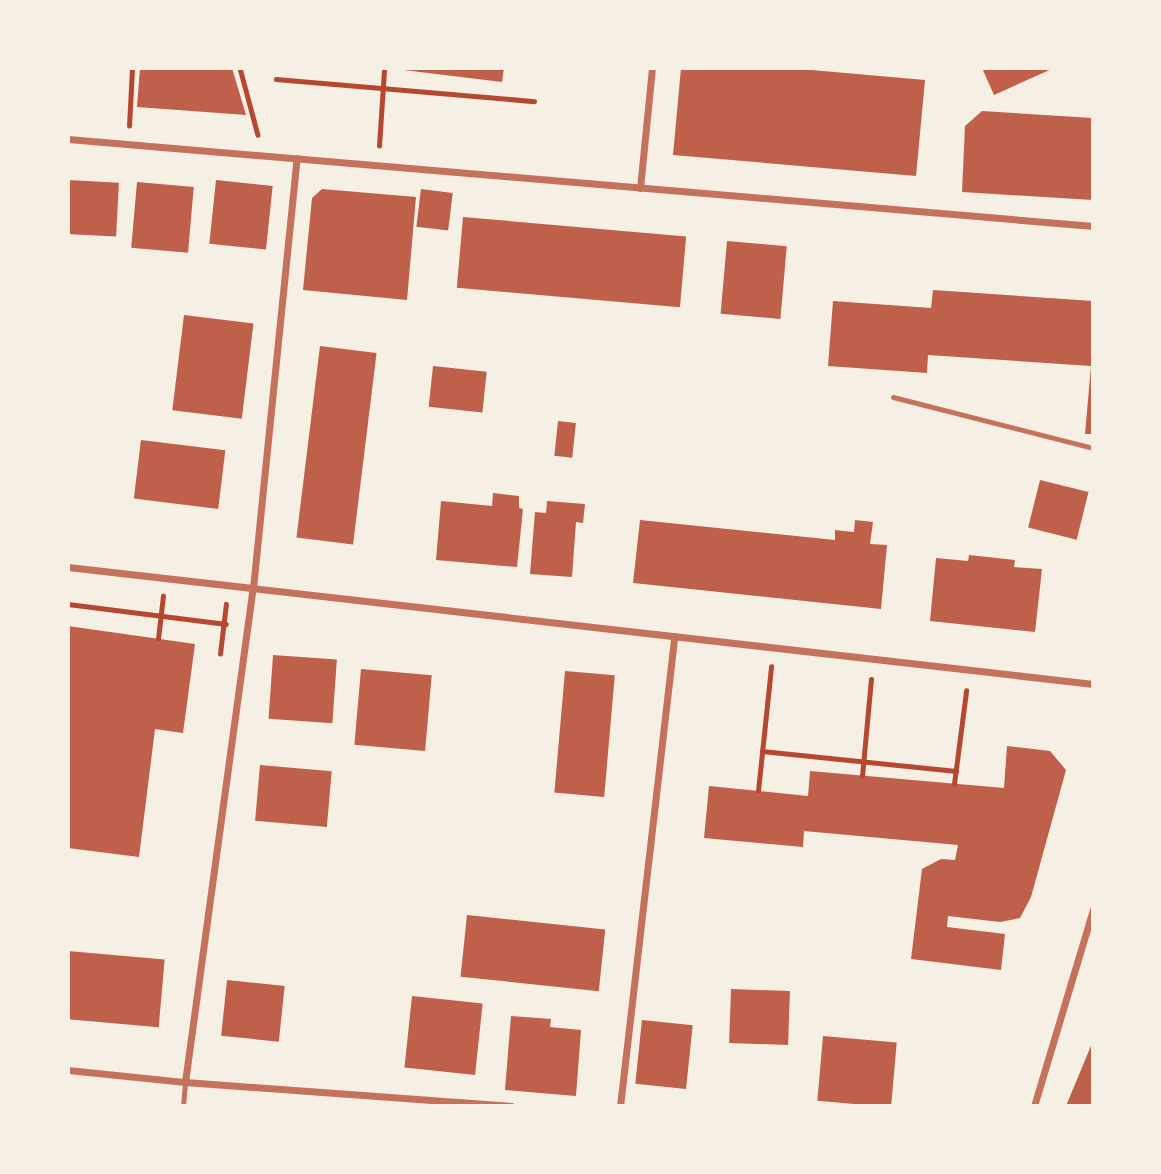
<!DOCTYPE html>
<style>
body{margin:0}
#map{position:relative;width:1161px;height:1174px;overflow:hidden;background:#f6efe4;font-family:"Work Sans",sans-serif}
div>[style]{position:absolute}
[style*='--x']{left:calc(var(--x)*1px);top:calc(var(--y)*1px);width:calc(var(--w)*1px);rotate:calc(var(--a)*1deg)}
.building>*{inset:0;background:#bf614a;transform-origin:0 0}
.path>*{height:4.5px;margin:-2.25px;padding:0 2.25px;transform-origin:2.25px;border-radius:2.25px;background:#b5482f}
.service>*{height:5px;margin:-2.5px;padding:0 2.5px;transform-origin:2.5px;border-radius:2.5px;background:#c5725c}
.minor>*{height:7px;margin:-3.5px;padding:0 3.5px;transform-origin:3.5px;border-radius:3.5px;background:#c5725c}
span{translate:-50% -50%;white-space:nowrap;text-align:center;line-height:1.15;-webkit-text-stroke:7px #f6efe4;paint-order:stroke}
.frame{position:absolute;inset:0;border:70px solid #f6efe4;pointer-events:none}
</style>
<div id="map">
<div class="building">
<div style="clip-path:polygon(140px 68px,232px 68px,246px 115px,137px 107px)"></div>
<div style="clip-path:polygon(387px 68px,504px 68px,502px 82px)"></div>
<div style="clip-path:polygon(681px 68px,789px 68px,925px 80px,916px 176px,673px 155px)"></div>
<div style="clip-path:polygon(982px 68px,1054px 68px,994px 95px)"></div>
<div style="clip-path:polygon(982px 111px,1093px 118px,1093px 200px,962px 192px,965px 126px)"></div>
<div style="left:68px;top:180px;width:51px;height:54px;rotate:3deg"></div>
<div style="left:216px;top:180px;width:57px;height:64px;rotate:6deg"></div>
<div style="left:137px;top:182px;width:57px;height:66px;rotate:5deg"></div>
<div style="clip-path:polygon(322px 189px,416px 197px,407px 300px,303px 290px,312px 198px)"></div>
<div style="left:421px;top:189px;width:32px;height:38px;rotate:7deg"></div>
<div style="left:463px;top:217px;width:224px;height:71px;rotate:5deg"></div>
<div style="left:727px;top:241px;width:60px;height:73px;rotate:5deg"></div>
<div style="clip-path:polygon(933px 290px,1093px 301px,1093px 434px,1085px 434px,1091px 366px,928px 355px,927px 373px,828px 366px,833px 301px,931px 308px)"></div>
<div style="left:184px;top:315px;width:70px;height:96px;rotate:7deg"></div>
<div style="left:320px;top:346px;width:57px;height:193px;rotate:7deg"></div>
<div style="left:433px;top:366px;width:54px;height:41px;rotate:6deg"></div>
<div style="left:558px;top:421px;width:18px;height:35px;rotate:6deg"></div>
<div style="left:141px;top:440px;width:85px;height:59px;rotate:7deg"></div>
<div style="left:1040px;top:480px;width:50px;height:49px;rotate:14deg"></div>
<div style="clip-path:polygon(493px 493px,519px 496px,519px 508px,523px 509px,517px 567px,436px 560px,441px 501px,492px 506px)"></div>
<div style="clip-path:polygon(547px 501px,585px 504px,583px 523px,576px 522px,572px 577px,530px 574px,535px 512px,546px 513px)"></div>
<div style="clip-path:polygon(640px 520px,835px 540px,835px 530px,854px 532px,855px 520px,873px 522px,870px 544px,887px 545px,881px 609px,633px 583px)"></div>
<div style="clip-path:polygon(969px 555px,1015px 560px,1014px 567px,1042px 569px,1035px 632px,930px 621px,936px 558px,968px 561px)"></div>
<div style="clip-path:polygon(68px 626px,195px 644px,183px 733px,155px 729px,139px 857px,68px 848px)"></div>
<div style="left:273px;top:655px;width:64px;height:64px;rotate:4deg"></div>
<div style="left:361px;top:669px;width:71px;height:76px;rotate:5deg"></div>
<div style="left:565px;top:671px;width:50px;height:122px;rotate:5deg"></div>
<div style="clip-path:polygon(1007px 746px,1050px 751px,1066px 770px,1031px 897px,1020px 918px,1000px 922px,948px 916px,947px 927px,1005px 934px,1001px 970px,911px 959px,922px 869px,941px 859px,955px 860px,958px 845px,804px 831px,803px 847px,704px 838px,709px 786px,808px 796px,810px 771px,1004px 788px)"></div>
<div style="left:260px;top:765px;width:72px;height:56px;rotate:5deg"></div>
<div style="left:467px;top:915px;width:139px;height:62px;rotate:6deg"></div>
<div style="left:68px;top:951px;width:97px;height:68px;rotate:5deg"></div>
<div style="left:227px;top:980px;width:58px;height:56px;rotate:6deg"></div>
<div style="left:731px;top:989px;width:59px;height:54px;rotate:2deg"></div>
<div style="left:412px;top:996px;width:71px;height:72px;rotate:6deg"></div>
<div style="clip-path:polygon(511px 1016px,551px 1019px,550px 1027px,581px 1030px,576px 1096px,505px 1090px)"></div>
<div style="left:642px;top:1020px;width:51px;height:64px;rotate:6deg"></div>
<div style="left:823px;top:1036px;width:74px;height:65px;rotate:5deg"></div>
<div style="clip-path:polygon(1093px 1041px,1093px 1106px,1066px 1106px)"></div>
</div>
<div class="path">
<div style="--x:240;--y:68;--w:69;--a:75"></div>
<div style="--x:276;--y:79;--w:259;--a:4.9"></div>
<div style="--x:129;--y:126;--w:58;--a:-87"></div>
<div style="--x:379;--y:146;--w:76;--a:-86.2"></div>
<div style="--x:68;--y:604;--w:159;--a:7.2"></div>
<div style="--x:158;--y:639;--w:43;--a:-83.4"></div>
<div style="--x:220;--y:654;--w:50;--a:-83.2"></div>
<div style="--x:762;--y:751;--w:195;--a:5.9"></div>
<div style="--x:862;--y:776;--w:97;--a:-84.7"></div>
<div style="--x:954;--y:784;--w:94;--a:-82.6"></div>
<div style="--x:758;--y:791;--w:125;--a:-84"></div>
</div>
<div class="service">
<div style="--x:893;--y:397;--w:206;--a:14.3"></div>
<div style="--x:183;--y:1106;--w:24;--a:-85"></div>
</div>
<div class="minor">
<div style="--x:68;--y:139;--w:1029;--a:4.85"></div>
<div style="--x:640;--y:188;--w:121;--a:-84.3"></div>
<div style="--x:68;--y:567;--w:1032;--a:6.51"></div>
<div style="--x:68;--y:1070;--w:118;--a:5.9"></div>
<div style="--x:185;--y:1082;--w:327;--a:4.2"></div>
<div style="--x:185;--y:1082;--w:499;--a:-82.2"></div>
<div style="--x:253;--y:588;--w:432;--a:-84.2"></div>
<div style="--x:620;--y:1106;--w:473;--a:-83.4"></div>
<div style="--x:1034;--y:1106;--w:206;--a:-73.3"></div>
</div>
<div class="frame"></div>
</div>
